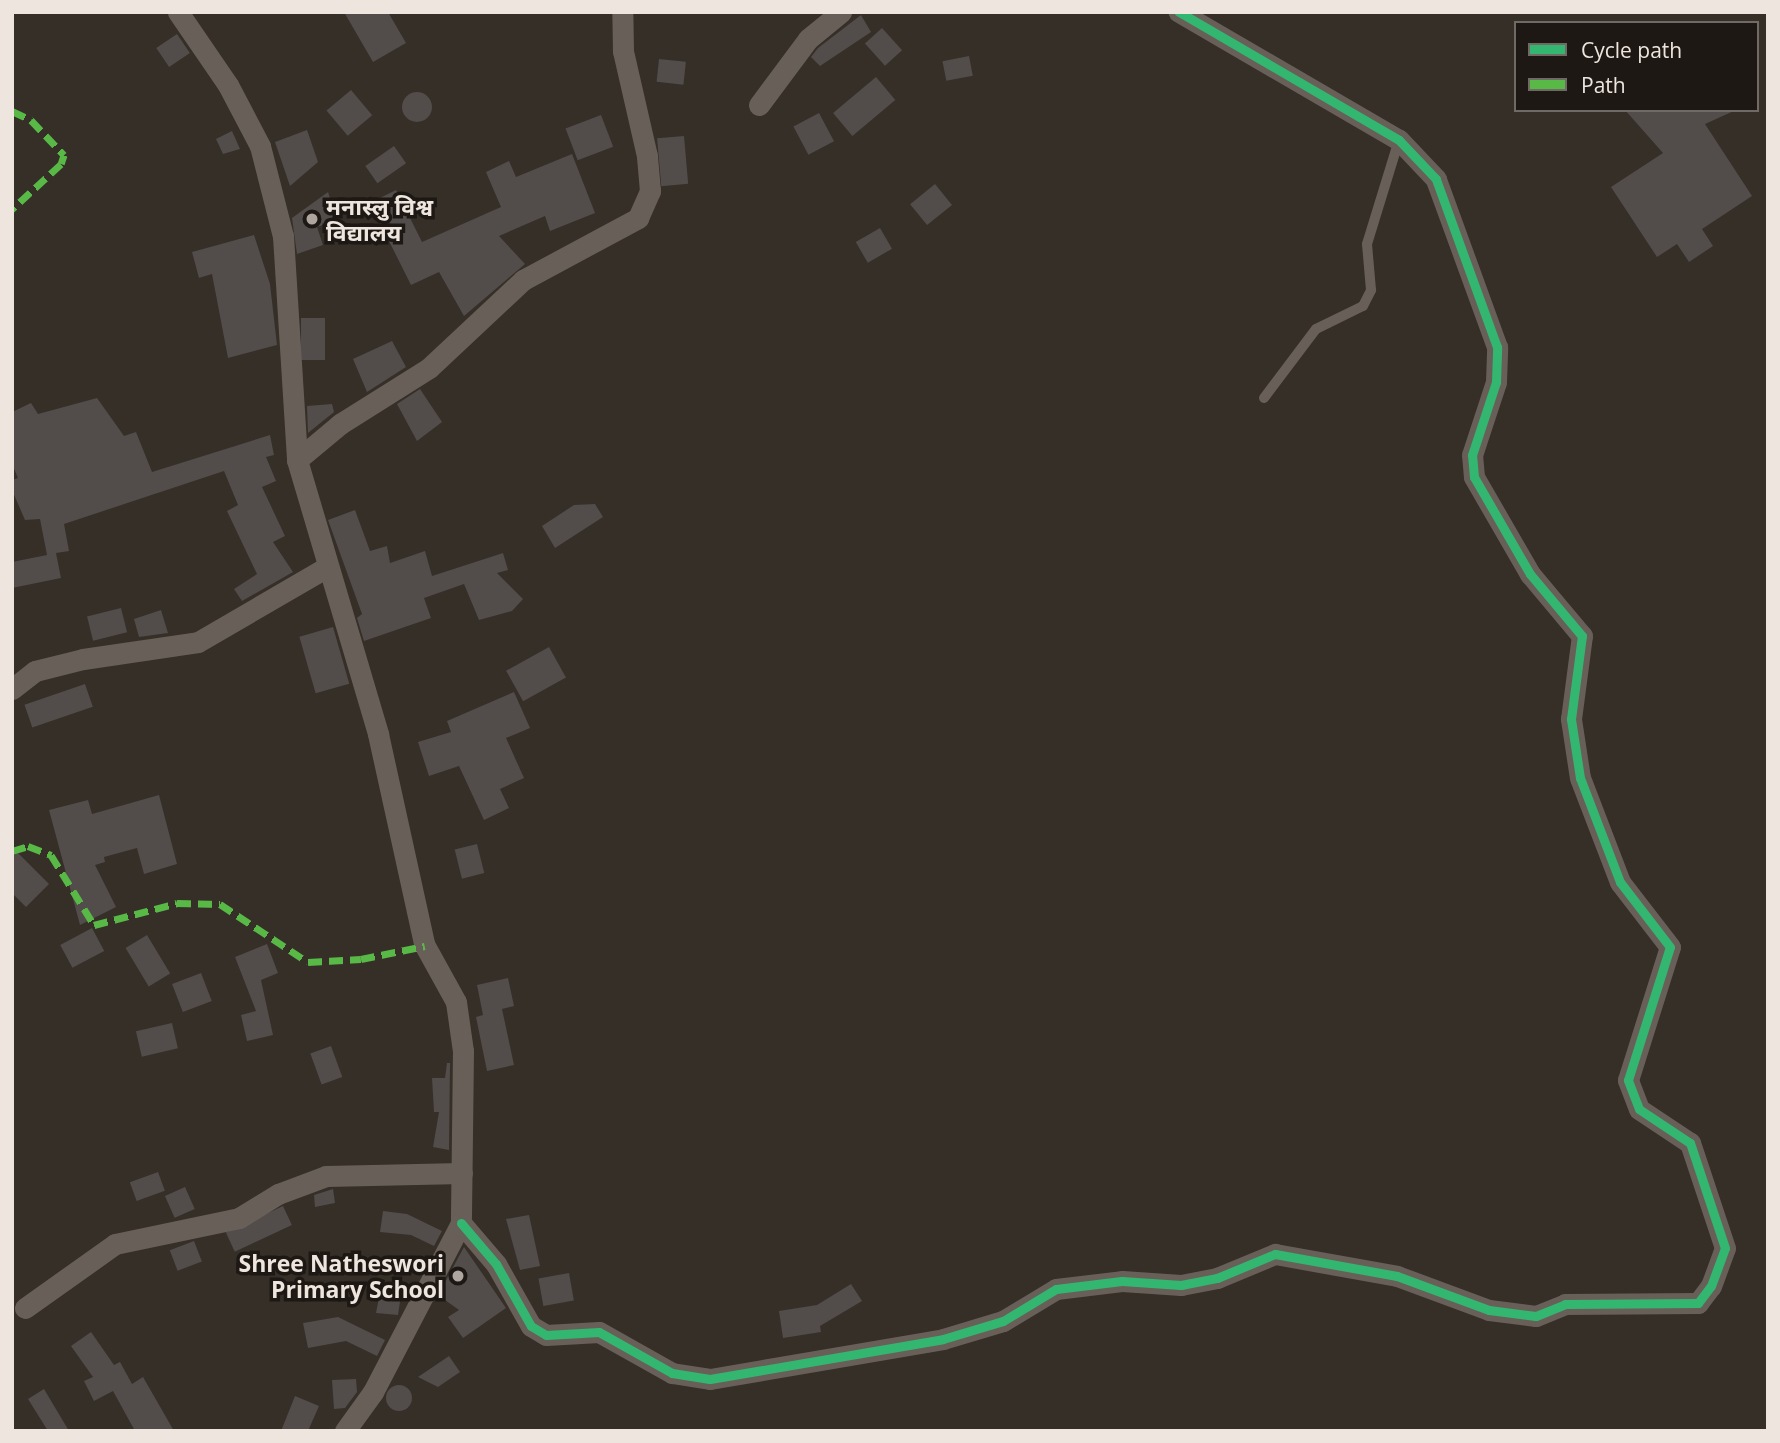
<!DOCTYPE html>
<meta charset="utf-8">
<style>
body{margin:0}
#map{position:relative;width:1780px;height:1443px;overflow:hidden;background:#352f28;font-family:"Open Sans","Noto Sans Devanagari",sans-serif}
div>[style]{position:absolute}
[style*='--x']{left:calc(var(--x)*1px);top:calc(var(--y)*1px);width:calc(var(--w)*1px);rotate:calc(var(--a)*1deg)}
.building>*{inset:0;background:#524c4b;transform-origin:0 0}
.round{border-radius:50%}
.service>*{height:10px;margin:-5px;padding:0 5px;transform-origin:5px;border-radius:5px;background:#695f59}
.minor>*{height:21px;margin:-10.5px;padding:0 10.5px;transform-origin:10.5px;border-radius:10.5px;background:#695f59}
.quiet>*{height:7px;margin-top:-3.5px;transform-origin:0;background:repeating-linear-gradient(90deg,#58b947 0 14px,transparent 0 21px)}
.cycleway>*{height:9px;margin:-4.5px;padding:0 4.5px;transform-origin:4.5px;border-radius:4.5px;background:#33b770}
.dots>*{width:19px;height:19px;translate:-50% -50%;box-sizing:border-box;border:4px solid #1d1813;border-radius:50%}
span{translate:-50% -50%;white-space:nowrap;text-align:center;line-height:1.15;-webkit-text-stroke:7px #1d1813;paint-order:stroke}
.poi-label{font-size:23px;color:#ede5de;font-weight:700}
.left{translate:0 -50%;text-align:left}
.right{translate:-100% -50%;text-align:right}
.frame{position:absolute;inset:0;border:14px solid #ede5de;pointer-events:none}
.legend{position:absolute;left:1514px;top:21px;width:245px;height:91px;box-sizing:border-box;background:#1d1813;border:2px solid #706a64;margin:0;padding:9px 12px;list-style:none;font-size:21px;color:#ede5de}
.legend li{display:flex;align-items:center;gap:14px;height:35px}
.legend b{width:35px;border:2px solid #706a64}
</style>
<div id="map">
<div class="building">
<div style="clip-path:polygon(344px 12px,388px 12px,406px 43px,373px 62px)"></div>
<div style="clip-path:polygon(861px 15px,871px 32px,820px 66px,811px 57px,818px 48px)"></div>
<div style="left:882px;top:28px;width:30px;height:23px;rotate:48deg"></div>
<div style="left:177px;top:34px;width:23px;height:25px;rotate:56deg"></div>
<div style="left:969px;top:56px;width:20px;height:27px;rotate:79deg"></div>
<div style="left:659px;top:59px;width:27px;height:23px;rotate:6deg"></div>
<div style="left:876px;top:77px;width:30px;height:56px;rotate:50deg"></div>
<div style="left:351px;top:90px;width:33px;height:32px;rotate:50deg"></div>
<div class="round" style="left:402px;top:92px;width:30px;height:30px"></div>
<div style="clip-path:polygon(1625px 110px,1736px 110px,1705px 124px,1752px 196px,1702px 229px,1713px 246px,1689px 262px,1677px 244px,1657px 257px,1611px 187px,1663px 153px)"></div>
<div style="left:819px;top:113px;width:32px;height:29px;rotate:62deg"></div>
<div style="left:601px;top:115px;width:34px;height:38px;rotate:69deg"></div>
<div style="clip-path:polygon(307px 130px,318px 162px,290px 186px,275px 142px)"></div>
<div style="clip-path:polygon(232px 131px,240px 149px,223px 154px,216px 139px)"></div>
<div style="left:684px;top:136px;width:48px;height:27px;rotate:85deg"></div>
<div style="left:394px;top:146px;width:21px;height:35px;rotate:55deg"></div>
<div style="clip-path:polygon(572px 154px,595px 213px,550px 231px,545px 216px,499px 236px,525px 264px,464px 316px,439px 272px,411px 285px,370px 203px,396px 190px,422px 242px,501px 207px,486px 172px,509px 161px,516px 177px)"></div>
<div style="left:935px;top:184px;width:27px;height:32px;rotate:51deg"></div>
<div style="clip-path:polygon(328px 192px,337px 220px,317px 227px,323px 245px,297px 254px,292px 218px)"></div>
<div style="left:880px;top:228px;width:24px;height:28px;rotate:60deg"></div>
<div style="clip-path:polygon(254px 235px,270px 284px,277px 345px,228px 358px,212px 274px,199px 278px,192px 252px)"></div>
<div style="left:301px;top:318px;width:24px;height:42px"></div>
<div style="clip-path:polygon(392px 341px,406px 367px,367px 392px,353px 359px)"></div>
<div style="clip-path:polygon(420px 389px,442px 422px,417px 441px,397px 404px)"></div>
<div style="clip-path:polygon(97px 398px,124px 436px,136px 432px,152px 472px,270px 435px,274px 455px,266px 457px,276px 481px,262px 487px,285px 536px,273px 542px,293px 572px,242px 601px,234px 589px,257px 574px,227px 511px,238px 505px,224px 471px,64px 524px,69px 551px,56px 553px,61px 578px,12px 588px,12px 562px,47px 555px,40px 519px,25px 520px,12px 490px,12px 480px,18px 478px,12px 464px,12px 412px,31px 403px,38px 414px)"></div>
<div style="clip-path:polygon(332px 404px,334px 412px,308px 433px,307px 406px)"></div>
<div style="clip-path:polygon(595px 504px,603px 517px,555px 548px,542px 526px,574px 505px)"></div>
<div style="clip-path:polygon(355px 510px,370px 551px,387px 546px,390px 563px,425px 551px,432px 576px,503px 553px,508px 570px,497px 573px,523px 599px,512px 611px,479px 620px,464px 584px,424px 598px,431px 618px,364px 641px,357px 618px,362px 614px,328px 520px)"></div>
<div style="left:121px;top:608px;width:25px;height:35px;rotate:76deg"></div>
<div style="clip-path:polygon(161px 610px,168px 633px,139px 637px,134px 619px)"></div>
<div style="left:333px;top:627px;width:59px;height:35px;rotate:74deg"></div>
<div style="left:549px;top:647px;width:35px;height:49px;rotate:61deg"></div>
<div style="left:85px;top:684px;width:24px;height:64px;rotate:71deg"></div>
<div style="clip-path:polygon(514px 692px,530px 728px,506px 738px,524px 778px,500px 789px,509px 808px,484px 820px,459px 766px,429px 776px,418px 742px,451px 732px,447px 721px)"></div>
<div style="clip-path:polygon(159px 795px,177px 864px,144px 874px,137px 848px,104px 857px,105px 862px,95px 865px,116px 907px,80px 925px,49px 810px,88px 800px,92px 814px)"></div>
<div style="left:477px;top:844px;width:30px;height:23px;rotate:76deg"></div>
<div style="clip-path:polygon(12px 847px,49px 884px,26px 907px,12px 893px)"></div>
<div style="left:92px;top:928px;width:26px;height:36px;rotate:62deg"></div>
<div style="left:147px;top:935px;width:45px;height:25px;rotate:59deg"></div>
<div style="clip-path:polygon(267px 944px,278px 973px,261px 980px,273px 1035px,247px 1041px,241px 1015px,256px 1011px,235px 957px)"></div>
<div style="left:201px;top:973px;width:30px;height:31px;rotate:69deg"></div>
<div style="clip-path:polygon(508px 978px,514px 1006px,502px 1009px,514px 1065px,487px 1071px,476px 1017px,483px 1015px,477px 985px)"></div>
<div style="left:172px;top:1023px;width:26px;height:37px;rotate:77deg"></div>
<div style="left:331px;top:1046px;width:33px;height:22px;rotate:70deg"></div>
<div style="clip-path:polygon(447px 1063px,450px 1063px,449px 1150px,433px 1147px,439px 1112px,434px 1112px,432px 1078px,445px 1078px)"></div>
<div style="left:158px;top:1172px;width:20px;height:30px;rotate:70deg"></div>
<div style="left:185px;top:1187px;width:24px;height:22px;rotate:66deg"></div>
<div style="clip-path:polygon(333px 1189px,335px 1203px,315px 1207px,314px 1195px)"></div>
<div style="left:283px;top:1206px;width:21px;height:63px;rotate:65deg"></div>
<div style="clip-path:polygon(383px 1211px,407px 1214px,442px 1231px,434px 1246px,411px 1235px,380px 1232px)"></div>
<div style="clip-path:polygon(529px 1215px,540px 1266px,520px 1270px,506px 1219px)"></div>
<div style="left:194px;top:1241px;width:22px;height:26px;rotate:69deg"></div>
<div style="clip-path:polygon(464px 1247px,506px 1308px,463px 1338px,448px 1317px,459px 1310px,438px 1295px)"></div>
<div style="left:569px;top:1273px;width:28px;height:31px;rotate:80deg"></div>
<div style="clip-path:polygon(851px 1284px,862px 1301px,820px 1326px,821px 1332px,783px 1338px,779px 1311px,817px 1305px)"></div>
<div style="clip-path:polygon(381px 1287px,402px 1288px,398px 1315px,376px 1313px)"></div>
<div style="clip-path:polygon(338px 1317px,385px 1340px,377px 1356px,346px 1341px,308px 1348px,303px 1323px)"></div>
<div style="clip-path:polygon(91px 1332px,114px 1365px,120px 1362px,132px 1384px,143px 1377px,174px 1431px,135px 1431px,113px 1391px,94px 1401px,84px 1381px,93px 1377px,71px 1346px)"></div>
<div style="clip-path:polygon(449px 1356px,460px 1372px,438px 1387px,418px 1377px)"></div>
<div style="clip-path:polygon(356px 1379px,357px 1392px,345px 1408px,334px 1409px,332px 1380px)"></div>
<div class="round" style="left:386px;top:1385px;width:26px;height:26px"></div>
<div style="clip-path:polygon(44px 1389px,69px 1431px,48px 1431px,28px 1399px)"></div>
<div style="clip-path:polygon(295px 1396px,319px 1406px,308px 1431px,281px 1431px)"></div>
</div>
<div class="service">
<div style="--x:1264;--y:398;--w:86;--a:-53"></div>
<div style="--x:1316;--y:329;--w:52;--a:-26.1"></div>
<div style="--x:1363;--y:306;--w:18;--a:-63"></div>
<div style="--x:1371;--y:290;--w:46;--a:-95"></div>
<div style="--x:1367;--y:244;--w:109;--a:-72.9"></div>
</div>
<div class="minor">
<div style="--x:178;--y:12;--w:88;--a:55.6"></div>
<div style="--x:228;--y:85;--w:69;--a:62.3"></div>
<div style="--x:260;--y:146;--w:93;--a:75.7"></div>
<div style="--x:283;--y:236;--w:224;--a:86.4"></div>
<div style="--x:297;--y:460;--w:286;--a:73.5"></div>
<div style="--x:378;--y:734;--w:215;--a:77.6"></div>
<div style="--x:424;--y:944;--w:66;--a:61.1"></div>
<div style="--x:456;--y:1002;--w:49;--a:81.9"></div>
<div style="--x:463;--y:1051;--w:172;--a:90.7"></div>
<div style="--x:461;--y:1223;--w:191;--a:117.5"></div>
<div style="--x:373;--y:1392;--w:48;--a:125.7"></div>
<div style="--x:759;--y:105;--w:82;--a:-53.4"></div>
<div style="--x:808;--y:39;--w:43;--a:-39.3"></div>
<div style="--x:297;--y:460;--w:56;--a:-39.9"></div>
<div style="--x:340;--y:424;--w:105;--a:-32.2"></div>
<div style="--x:429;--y:368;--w:129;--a:-43.1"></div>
<div style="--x:523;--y:280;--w:131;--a:-28.3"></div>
<div style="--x:638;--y:218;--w:30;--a:-66"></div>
<div style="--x:650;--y:191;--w:35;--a:-95"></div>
<div style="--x:647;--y:156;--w:108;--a:-102.9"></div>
<div style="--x:623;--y:51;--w:39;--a:-91"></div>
<div style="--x:12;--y:689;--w:29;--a:-38"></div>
<div style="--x:35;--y:671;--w:49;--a:-14"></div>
<div style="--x:83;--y:659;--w:116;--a:-8.4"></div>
<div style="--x:198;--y:642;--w:147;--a:-30.2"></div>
<div style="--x:461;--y:1223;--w:54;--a:49.5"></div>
<div style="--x:496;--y:1264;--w:71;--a:60.6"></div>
<div style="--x:531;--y:1326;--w:17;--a:31"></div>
<div style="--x:546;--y:1335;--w:53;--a:-3.2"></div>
<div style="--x:599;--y:1332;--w:84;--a:29.3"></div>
<div style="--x:672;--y:1373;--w:38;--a:9"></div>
<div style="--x:710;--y:1379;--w:236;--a:-9.7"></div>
<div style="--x:943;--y:1339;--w:63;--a:-16.7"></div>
<div style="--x:1003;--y:1321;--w:62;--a:-31.1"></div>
<div style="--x:1056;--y:1289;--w:66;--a:-6.9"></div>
<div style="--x:1122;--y:1281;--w:59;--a:3.9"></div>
<div style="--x:1181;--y:1285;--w:37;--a:-11"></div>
<div style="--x:1217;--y:1278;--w:63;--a:-22.5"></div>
<div style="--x:1275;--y:1254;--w:124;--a:10.2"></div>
<div style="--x:1397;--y:1276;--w:98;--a:20.3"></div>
<div style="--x:1489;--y:1310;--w:47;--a:7.3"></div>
<div style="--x:1536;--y:1316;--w:31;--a:-22"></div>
<div style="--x:1565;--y:1304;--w:133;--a:-0.4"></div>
<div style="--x:1698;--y:1303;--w:21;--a:-53"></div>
<div style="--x:1711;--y:1286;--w:40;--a:-69.8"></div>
<div style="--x:1725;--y:1248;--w:111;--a:-108.4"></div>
<div style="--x:1690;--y:1143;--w:61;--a:-146.3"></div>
<div style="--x:1639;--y:1109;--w:31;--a:-111"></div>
<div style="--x:1628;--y:1080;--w:139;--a:-72.5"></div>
<div style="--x:1670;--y:947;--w:82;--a:-127.6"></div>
<div style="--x:1620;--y:882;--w:111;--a:-111"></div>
<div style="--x:1580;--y:778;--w:60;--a:-98.7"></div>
<div style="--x:1571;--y:719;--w:84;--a:-82.5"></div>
<div style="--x:1582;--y:636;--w:81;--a:-130"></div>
<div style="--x:1530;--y:574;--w:112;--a:-120"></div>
<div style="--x:1474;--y:477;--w:22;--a:-95"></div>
<div style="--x:1472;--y:455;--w:77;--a:-71.8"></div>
<div style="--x:1496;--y:382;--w:35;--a:-88"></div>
<div style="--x:1497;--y:347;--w:179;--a:-110"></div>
<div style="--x:1436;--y:179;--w:54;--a:-133.5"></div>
<div style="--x:1399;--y:140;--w:255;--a:-149.8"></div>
<div style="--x:25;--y:1308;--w:110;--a:-35.4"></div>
<div style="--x:115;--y:1244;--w:127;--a:-11.8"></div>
<div style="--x:239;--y:1218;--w:46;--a:-31.6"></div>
<div style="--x:278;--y:1194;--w:51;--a:-20.6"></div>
<div style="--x:326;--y:1176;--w:136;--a:-1.3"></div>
</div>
<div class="quiet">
<div style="--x:12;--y:111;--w:21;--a:25"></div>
<div style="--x:31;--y:120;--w:48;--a:46.7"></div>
<div style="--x:64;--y:155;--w:9;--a:108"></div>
<div style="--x:61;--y:164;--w:67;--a:137.4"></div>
<div style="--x:12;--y:851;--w:17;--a:-17"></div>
<div style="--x:28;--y:846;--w:25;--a:21"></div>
<div style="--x:51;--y:855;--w:82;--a:58.4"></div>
<div style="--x:94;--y:925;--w:86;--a:-14.8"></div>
<div style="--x:177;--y:903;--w:43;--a:1.3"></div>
<div style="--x:220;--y:904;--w:105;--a:33.4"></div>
<div style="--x:308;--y:962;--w:53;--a:-3.2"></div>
<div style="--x:361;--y:959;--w:65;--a:-11.5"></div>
</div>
<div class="cycleway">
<div style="--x:461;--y:1223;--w:54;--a:49.5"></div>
<div style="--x:496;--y:1264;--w:71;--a:60.6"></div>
<div style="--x:531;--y:1326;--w:17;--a:31"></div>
<div style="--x:546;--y:1335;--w:53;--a:-3.2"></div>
<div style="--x:599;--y:1332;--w:84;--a:29.3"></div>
<div style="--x:672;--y:1373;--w:38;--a:9"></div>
<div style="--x:710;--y:1379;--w:236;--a:-9.7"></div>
<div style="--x:943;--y:1339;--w:63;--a:-16.7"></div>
<div style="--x:1003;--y:1321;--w:62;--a:-31.1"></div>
<div style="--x:1056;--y:1289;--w:66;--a:-6.9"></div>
<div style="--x:1122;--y:1281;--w:59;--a:3.9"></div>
<div style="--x:1181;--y:1285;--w:37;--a:-11"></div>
<div style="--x:1217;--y:1278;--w:63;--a:-22.5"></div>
<div style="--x:1275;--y:1254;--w:124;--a:10.2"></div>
<div style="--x:1397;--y:1276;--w:98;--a:20.3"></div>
<div style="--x:1489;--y:1310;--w:47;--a:7.3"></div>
<div style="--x:1536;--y:1316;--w:31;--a:-22"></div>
<div style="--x:1565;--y:1304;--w:133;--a:-0.4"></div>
<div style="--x:1698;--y:1303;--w:21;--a:-53"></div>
<div style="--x:1711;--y:1286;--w:40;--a:-69.8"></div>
<div style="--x:1725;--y:1248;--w:111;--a:-108.4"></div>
<div style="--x:1690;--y:1143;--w:61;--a:-146.3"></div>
<div style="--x:1639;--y:1109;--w:31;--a:-111"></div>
<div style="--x:1628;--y:1080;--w:139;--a:-72.5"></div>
<div style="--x:1670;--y:947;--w:82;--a:-127.6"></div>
<div style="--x:1620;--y:882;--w:111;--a:-111"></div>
<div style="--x:1580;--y:778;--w:60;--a:-98.7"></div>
<div style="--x:1571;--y:719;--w:84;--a:-82.5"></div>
<div style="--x:1582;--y:636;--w:81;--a:-130"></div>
<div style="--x:1530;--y:574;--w:112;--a:-120"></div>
<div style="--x:1474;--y:477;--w:22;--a:-95"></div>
<div style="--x:1472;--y:455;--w:77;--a:-71.8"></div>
<div style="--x:1496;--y:382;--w:35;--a:-88"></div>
<div style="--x:1497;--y:347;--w:179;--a:-110"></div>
<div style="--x:1436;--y:179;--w:54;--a:-133.5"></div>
<div style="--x:1399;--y:140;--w:255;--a:-149.8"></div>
</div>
<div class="dots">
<div style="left:312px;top:219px;background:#ada59e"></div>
<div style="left:458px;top:1276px;background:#ada59e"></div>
</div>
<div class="poi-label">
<span class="left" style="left:326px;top:219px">मनास्लु विश्व<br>विद्यालय</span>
<span class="right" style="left:444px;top:1276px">Shree Natheswori<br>Primary School</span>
</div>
<div class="frame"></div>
<ul class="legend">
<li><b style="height:9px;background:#33b770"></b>Cycle path</li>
<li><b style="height:9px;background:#58b947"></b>Path</li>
</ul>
</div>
